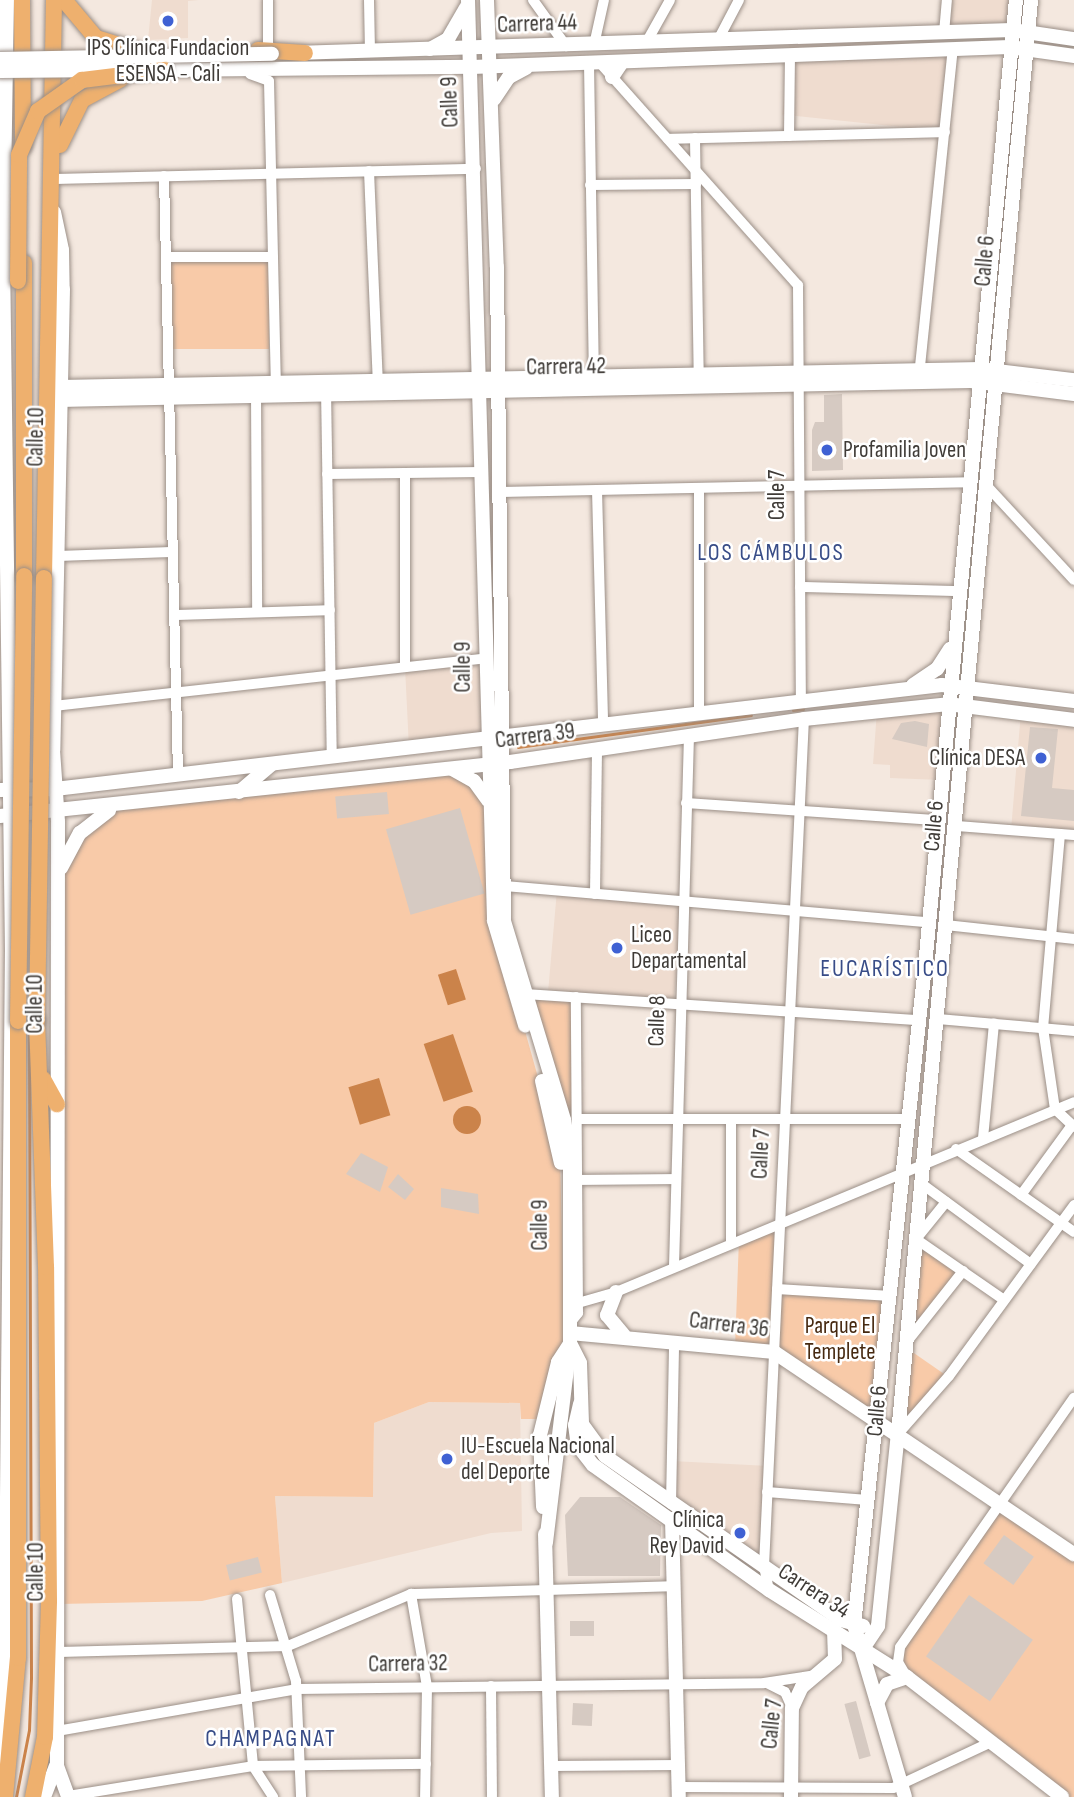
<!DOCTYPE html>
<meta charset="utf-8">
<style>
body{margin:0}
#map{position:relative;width:1074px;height:1797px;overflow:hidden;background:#f4e8df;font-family:"Sofia Sans Condensed",sans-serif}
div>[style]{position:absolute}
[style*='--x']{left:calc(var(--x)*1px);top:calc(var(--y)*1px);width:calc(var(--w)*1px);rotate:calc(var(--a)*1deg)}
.built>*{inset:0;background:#efdccf;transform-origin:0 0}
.green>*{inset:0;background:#f8caa8;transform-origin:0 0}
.water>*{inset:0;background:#cb834a;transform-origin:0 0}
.round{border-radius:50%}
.stream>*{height:2.5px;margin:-1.25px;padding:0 1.25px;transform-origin:1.25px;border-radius:1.25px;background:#cb834a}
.building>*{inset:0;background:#d6cac2;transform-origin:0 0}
.roads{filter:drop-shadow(0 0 2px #9b8f87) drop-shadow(0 0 2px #9b8f87)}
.street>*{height:10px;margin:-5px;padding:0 5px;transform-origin:5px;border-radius:5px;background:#fff}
.secondary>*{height:14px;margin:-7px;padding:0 7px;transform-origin:7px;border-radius:7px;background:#fff}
.primary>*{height:16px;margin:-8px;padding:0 8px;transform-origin:8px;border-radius:8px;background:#eeb06e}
.bridges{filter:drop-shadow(0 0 2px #9b8f87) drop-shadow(0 0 2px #9b8f87)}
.secondary-bridge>*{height:14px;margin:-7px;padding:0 7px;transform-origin:7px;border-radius:7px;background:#fff}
.primary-bridge>*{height:16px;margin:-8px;padding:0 8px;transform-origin:8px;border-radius:8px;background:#eeb06e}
.dots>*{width:19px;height:19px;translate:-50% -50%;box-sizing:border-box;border:4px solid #fff;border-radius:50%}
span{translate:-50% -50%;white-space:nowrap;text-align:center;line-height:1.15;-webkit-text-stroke:5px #fff;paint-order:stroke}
.street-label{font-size:23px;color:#3f3b37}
.poi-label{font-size:23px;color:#3f3b37}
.left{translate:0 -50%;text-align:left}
.right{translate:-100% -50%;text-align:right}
.park-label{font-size:23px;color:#462910}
.neighbourhood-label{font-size:24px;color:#384c87;letter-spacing:2px}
</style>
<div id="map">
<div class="built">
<div style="clip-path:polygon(152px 0,199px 0,188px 1px,188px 38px,148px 40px)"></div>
<div style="clip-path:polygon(947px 0,1016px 0,1012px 30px,944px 33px)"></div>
<div style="left:953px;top:49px;width:83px;height:163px;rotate:96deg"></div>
<div style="clip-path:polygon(487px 658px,487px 739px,409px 748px,405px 667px)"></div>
<div style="clip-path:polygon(948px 704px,941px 780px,890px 778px,890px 765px,873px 764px,877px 711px)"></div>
<div style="clip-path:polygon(1021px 712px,1074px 720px,1074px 835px,1011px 830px)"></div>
<div style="left:557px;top:890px;width:126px;height:105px;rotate:5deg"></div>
<div style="clip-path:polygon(429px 1402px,520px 1403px,522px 1531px,491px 1533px,282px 1583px,275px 1496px,373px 1497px,374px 1423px)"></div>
<div style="clip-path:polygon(672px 1461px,769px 1466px,764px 1566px,671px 1504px)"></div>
</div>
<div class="green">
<div style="left:171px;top:262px;width:98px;height:87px"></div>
<div style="clip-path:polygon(451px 768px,483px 791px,513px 988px,560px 1156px,564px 1314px,570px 1323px,545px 1419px,521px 1419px,520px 1403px,429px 1402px,374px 1423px,373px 1497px,275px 1496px,282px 1583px,202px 1601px,59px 1604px,58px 887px,71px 845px,120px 806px)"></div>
<div style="clip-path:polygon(525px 994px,576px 997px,577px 1119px,564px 1120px)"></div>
<div style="clip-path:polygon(780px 1220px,777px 1289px,891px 1296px,878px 1420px,774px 1352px,735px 1348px,739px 1238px)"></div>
<div style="clip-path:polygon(921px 1248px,961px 1272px,914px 1327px)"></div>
<div style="clip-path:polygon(911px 1351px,947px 1376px,904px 1420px)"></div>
<div style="clip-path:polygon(1001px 1502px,1074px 1554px,1074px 1797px,1062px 1797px,907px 1677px,898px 1657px)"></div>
</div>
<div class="water">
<div style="left:456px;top:969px;width:32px;height:19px;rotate:72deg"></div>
<div style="left:453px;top:1034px;width:61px;height:31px;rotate:71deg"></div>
<div style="left:379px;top:1078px;width:39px;height:32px;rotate:73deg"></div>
<div class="round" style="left:453px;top:1106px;width:28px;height:28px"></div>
</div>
<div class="stream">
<div style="--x:793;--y:710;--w:10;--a:-6"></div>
<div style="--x:518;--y:747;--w:235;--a:-7.8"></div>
<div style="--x:16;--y:1797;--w:68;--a:-79"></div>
<div style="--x:29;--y:1730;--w:52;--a:-87.8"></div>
<div style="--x:31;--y:1678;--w:647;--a:-90.18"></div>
</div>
<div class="building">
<div style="clip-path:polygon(842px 394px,843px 470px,812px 471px,812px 430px,815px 422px,824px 422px,824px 395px)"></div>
<div style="clip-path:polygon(915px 721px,929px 724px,927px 747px,892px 739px,901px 723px)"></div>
<div style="clip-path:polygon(1030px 727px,1058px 729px,1052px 788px,1074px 790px,1074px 821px,1021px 816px)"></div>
<div style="left:387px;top:792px;width:22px;height:52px;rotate:85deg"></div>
<div style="left:460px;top:808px;width:89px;height:77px;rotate:74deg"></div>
<div style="clip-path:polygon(361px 1153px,388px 1167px,380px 1192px,346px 1174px)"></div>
<div style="clip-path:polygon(398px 1174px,414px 1189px,405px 1200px,388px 1187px)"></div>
<div style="clip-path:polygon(441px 1188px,478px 1194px,479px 1214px,441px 1207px)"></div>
<div style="clip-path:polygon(580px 1497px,620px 1497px,661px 1525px,660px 1576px,568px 1576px,565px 1515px)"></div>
<div style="left:1004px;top:1535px;width:37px;height:35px;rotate:36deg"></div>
<div style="left:258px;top:1557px;width:16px;height:33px;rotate:76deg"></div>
<div style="left:969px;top:1595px;width:78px;height:75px;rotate:35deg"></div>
<div style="left:570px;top:1621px;width:24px;height:15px"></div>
<div style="left:856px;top:1701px;width:57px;height:12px;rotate:75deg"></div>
<div style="left:573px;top:1703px;width:20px;height:22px;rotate:3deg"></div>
</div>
<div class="roads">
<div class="street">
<div style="--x:268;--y:0;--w:49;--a:90"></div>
<div style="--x:369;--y:0;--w:52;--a:88.9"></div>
<div style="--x:533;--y:0;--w:57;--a:54.3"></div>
<div style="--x:944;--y:33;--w:33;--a:-85"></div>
<div style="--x:718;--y:40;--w:45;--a:-62.3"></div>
<div style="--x:646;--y:43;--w:49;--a:-60.8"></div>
<div style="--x:594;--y:45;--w:46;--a:-77.5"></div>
<div style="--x:599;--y:62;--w:299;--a:48.3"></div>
<div style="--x:798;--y:285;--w:414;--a:89.6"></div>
<div style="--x:589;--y:63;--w:319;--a:89.1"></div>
<div style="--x:250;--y:74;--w:20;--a:20"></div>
<div style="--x:269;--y:81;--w:308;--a:88.7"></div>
<div style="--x:789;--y:136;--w:81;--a:-89.3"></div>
<div style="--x:695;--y:138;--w:243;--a:89.1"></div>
<div style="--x:668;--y:139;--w:277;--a:-1.4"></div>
<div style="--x:369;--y:171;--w:216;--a:87.6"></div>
<div style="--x:164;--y:176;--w:599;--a:88.66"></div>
<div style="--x:55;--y:179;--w:421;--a:-1.4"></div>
<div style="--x:590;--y:185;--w:106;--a:-0.5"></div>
<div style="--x:166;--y:257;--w:107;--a:0"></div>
<div style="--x:919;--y:376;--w:329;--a:-84.1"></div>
<div style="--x:326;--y:389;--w:368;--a:89.1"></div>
<div style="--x:256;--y:391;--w:221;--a:89.7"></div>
<div style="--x:405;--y:473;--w:194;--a:90"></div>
<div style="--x:327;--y:474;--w:155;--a:-0.7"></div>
<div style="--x:987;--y:486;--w:128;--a:47.2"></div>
<div style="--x:699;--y:488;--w:225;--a:90"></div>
<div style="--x:597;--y:490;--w:236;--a:88.5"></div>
<div style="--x:501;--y:492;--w:468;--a:-1.2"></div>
<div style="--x:56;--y:556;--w:117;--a:-2"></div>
<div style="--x:800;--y:587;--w:158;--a:1.5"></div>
<div style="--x:174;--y:615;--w:156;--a:-1.8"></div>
<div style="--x:54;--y:706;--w:436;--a:-6.3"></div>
<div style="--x:686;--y:803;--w:253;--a:3.9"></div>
<div style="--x:957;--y:826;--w:117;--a:4.4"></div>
<div style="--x:1060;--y:834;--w:195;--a:95"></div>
<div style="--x:1043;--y:1028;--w:82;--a:81.6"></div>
<div style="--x:1055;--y:1109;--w:26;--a:43"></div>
<div style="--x:504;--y:886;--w:426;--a:4.9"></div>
<div style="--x:595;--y:894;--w:143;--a:-89.2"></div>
<div style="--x:946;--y:925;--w:129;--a:6.2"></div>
<div style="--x:525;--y:994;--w:395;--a:3.8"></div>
<div style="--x:938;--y:1019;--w:137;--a:5"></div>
<div style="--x:577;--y:1119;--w:332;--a:0"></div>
<div style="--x:983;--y:1138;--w:115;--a:-84.5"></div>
<div style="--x:956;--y:1149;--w:144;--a:35.1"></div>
<div style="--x:578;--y:1180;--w:98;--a:-0.6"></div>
<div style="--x:922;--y:1184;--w:135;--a:36.3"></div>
<div style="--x:1021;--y:1195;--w:87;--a:-53.9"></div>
<div style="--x:946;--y:1202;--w:48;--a:129"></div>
<div style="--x:916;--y:1239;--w:107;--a:34.7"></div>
<div style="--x:731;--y:1241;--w:122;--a:-90"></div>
<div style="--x:674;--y:1266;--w:530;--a:-88.38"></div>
<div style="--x:777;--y:1289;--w:114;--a:3.5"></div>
<div style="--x:578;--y:1303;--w:40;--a:-16"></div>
<div style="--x:616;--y:1292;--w:496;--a:-22.5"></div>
<div style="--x:570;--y:1323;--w:13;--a:-51"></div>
<div style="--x:578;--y:1313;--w:316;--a:-90.4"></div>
<div style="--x:906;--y:1343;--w:92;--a:-51.6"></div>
<div style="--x:898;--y:1434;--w:77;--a:-48.7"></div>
<div style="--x:949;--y:1376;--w:212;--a:-53.8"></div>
<div style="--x:767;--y:1492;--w:101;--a:4.5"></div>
<div style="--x:671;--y:1504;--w:163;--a:-88.9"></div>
<div style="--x:769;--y:1590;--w:25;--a:-102"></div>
<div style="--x:764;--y:1566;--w:848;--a:-87.3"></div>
<div style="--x:411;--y:1594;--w:94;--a:80.2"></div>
<div style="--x:427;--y:1687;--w:110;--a:91"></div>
<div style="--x:270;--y:1595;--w:90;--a:73.2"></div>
<div style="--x:296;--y:1681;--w:116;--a:87.5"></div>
<div style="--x:237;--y:1599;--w:168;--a:84.5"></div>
<div style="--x:253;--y:1766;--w:37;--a:57"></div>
<div style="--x:59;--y:1652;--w:229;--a:-1.5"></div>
<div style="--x:288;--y:1646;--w:134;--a:-22.9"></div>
<div style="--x:411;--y:1594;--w:263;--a:-1.7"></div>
<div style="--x:905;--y:1674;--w:14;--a:-120"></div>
<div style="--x:898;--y:1662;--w:15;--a:-82"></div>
<div style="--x:900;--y:1647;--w:304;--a:-55.1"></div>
<div style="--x:767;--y:1683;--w:20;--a:27"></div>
<div style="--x:785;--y:1692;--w:17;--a:66"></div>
<div style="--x:491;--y:1686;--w:111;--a:89.5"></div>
<div style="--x:57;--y:1731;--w:244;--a:-9.9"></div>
<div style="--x:297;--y:1689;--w:467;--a:-0.7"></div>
<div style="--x:764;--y:1683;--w:53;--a:-8.7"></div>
<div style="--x:552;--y:1766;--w:127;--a:-0.5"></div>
<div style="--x:679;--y:1787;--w:214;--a:0.3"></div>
<div style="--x:893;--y:1788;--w:104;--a:-25.1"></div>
<div style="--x:68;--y:1796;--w:187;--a:-9.2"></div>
<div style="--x:253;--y:1766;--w:173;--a:-0.7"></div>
</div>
<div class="secondary">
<div style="--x:468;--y:0;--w:921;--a:88.38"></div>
<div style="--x:494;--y:921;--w:109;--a:73.4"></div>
<div style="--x:487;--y:0;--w:267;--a:87.9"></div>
<div style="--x:497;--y:267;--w:654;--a:89.39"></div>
<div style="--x:504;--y:921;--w:208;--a:73.2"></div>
<div style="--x:564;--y:1120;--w:36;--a:80"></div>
<div style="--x:570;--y:1155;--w:189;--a:90"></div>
<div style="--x:570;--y:1344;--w:200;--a:96.9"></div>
<div style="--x:430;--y:49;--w:21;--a:-29"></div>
<div style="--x:448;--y:39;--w:36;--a:-60"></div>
<div style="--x:295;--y:53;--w:717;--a:-1.84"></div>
<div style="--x:1012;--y:30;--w:63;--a:8.3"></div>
<div style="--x:164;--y:70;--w:308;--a:-0.6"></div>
<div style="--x:472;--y:67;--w:538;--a:-2.13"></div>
<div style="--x:1010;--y:47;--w:65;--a:8"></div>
<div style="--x:612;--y:77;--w:18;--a:-56"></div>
<div style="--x:494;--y:99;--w:27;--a:-56"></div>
<div style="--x:509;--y:77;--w:19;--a:-28"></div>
<div style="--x:54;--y:212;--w:39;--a:78"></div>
<div style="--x:62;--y:250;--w:39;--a:89"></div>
<div style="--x:63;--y:289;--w:461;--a:91.2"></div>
<div style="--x:53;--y:750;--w:72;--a:86"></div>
<div style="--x:58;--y:822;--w:944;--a:90.06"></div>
<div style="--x:57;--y:1766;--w:33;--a:70"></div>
<div style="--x:60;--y:387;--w:920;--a:-1.12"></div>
<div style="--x:980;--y:369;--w:95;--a:6.7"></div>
<div style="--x:59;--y:400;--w:912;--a:-1.19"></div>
<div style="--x:971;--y:381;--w:104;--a:7.2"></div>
<div style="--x:913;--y:685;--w:29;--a:-34"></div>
<div style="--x:937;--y:669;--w:24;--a:-57"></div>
<div style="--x:452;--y:769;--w:25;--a:29"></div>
<div style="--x:474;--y:781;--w:24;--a:54"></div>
<div style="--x:0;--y:790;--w:55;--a:-1"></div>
<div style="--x:55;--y:789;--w:893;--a:-6.69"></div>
<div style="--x:942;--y:685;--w:133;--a:6.9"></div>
<div style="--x:239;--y:792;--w:43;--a:-40.3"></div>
<div style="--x:0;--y:816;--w:513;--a:-6.04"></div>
<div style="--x:510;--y:762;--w:297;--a:-8.3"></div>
<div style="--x:804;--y:719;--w:145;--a:-5.9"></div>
<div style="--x:948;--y:704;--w:127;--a:7.2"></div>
<div style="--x:61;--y:868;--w:40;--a:-62"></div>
<div style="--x:80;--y:833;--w:37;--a:-38"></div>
<div style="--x:542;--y:1081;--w:84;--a:77"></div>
<div style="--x:616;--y:1292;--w:25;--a:111"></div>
<div style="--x:607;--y:1315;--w:26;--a:50"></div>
<div style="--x:570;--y:1333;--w:205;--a:5.3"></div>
<div style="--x:774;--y:1352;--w:362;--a:34"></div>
<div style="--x:571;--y:1345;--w:20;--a:63"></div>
<div style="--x:580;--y:1363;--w:61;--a:88.1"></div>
<div style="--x:582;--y:1424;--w:39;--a:54"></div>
<div style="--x:605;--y:1456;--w:287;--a:34.8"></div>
<div style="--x:841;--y:1620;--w:23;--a:15"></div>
<div style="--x:580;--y:1404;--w:22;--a:103"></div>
<div style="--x:575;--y:1425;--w:21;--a:82"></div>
<div style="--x:578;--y:1446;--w:24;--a:52"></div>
<div style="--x:593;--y:1465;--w:216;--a:35.4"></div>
<div style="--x:769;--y:1590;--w:163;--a:32.2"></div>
<div style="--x:907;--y:1677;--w:196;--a:37.7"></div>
<div style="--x:543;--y:1507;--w:72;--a:-92.4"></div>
<div style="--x:540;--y:1435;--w:75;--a:-76.1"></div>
<div style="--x:558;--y:1362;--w:20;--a:-57"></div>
<div style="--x:672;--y:1519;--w:278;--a:88.6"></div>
<div style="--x:545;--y:1534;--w:263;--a:88.5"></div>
<div style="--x:862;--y:1650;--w:29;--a:-56"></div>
<div style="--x:878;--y:1626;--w:193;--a:-84.1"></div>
<div style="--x:898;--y:1434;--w:1440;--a:-84.7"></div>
<div style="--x:877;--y:1703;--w:21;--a:-62"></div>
<div style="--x:887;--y:1684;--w:21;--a:-19"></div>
<div style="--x:0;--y:1765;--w:47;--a:-83.9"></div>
<div style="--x:5;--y:1718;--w:766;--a:-89.48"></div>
<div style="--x:12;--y:952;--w:701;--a:-90.74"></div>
<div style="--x:3;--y:251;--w:251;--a:-89.1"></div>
<div style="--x:44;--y:1797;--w:33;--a:-69"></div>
<div style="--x:791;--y:1797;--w:89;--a:-89.4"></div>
<div style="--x:792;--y:1708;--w:23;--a:-65"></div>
<div style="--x:802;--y:1687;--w:43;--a:-40.3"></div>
<div style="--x:835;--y:1659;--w:27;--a:-92"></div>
<div style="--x:905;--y:1797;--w:179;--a:-106.5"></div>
<div style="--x:854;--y:1625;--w:663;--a:-83.85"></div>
<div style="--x:925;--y:966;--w:970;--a:-84.62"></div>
</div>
<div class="primary">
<div style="--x:22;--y:0;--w:146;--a:89.6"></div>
<div style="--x:64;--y:0;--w:50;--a:49.9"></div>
<div style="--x:96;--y:38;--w:47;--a:17.3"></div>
<div style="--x:258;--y:50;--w:47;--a:3.7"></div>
<div style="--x:60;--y:145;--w:50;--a:-63.9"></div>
<div style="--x:82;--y:100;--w:44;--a:-28.3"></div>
<div style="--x:24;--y:576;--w:313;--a:-90"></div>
<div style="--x:44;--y:578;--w:578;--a:-89.01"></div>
<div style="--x:43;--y:1079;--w:29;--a:61"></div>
<div style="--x:5;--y:1797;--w:140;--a:-84.7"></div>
<div style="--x:18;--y:1658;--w:637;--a:-90"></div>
<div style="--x:33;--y:1797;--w:61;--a:-78.7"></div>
<div style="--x:45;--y:1737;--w:136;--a:-88.3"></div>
<div style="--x:49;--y:1601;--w:334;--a:-90.5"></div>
<div style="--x:46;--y:1267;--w:247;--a:-92.1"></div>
</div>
</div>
<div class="bridges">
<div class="secondary-bridge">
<div style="--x:0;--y:59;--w:272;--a:-1.1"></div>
<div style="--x:0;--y:71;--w:113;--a:-0.5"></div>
</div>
<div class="primary-bridge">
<div style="--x:18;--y:281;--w:126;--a:-89.5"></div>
<div style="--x:19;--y:155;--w:48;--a:-66.6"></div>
<div style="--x:38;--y:111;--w:54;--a:-35.2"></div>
<div style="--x:82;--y:80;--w:83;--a:-7"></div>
<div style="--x:37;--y:1020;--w:442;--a:-89.1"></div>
<div style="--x:18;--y:1021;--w:445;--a:-89.2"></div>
</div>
</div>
<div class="dots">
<div style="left:168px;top:21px;background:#3f61d3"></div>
<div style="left:827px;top:450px;background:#3f61d3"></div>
<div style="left:1041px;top:758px;background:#3f61d3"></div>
<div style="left:617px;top:948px;background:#3f61d3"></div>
<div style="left:447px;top:1459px;background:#3f61d3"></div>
<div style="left:740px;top:1533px;background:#3f61d3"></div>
</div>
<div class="street-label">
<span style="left:537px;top:24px;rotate:-2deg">Carrera 44</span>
<span style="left:450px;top:102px;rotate:-92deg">Calle 9</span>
<span style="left:985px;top:261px;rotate:-85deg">Calle 6</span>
<span style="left:566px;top:367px;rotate:-1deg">Carrera 42</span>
<span style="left:36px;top:437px;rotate:-89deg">Calle 10</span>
<span style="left:777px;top:495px;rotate:-90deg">Calle 7</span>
<span style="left:463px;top:667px;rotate:-90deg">Calle 9</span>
<span style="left:535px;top:736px;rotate:-7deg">Carrera 39</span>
<span style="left:934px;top:826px;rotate:-85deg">Calle 6</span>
<span style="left:35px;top:1004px;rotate:-90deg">Calle 10</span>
<span style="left:657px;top:1021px;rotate:-88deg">Calle 8</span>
<span style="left:761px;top:1154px;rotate:-87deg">Calle 7</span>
<span style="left:540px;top:1225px;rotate:-90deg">Calle 9</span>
<span style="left:729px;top:1325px;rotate:7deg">Carrera 36</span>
<span style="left:877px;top:1411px;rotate:-85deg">Calle 6</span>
<span style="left:36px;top:1572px;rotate:-90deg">Calle 10</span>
<span style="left:814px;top:1591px;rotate:33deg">Carrera 34</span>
<span style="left:408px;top:1664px;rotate:-1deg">Carrera 32</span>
<span style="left:772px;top:1724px;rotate:-84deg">Calle 7</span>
</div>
<div class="poi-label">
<span style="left:168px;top:61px">IPS Clínica Fundacion<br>ESENSA - Cali</span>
<span class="left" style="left:843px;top:450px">Profamilia Joven</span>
<span class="right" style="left:1025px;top:758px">Clínica DESA</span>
<span class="left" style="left:631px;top:948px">Liceo<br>Departamental</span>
<span class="left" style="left:461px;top:1459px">IU-Escuela Nacional<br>del Deporte</span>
<span class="right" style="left:724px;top:1533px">Clínica<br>Rey David</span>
</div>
<div class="park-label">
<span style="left:840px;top:1339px">Parque El<br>Templete</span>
</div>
<div class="neighbourhood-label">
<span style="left:771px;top:553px">LOS CÁMBULOS</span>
<span style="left:885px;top:969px">EUCARÍSTICO</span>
<span style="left:271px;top:1739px">CHAMPAGNAT</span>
</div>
</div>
